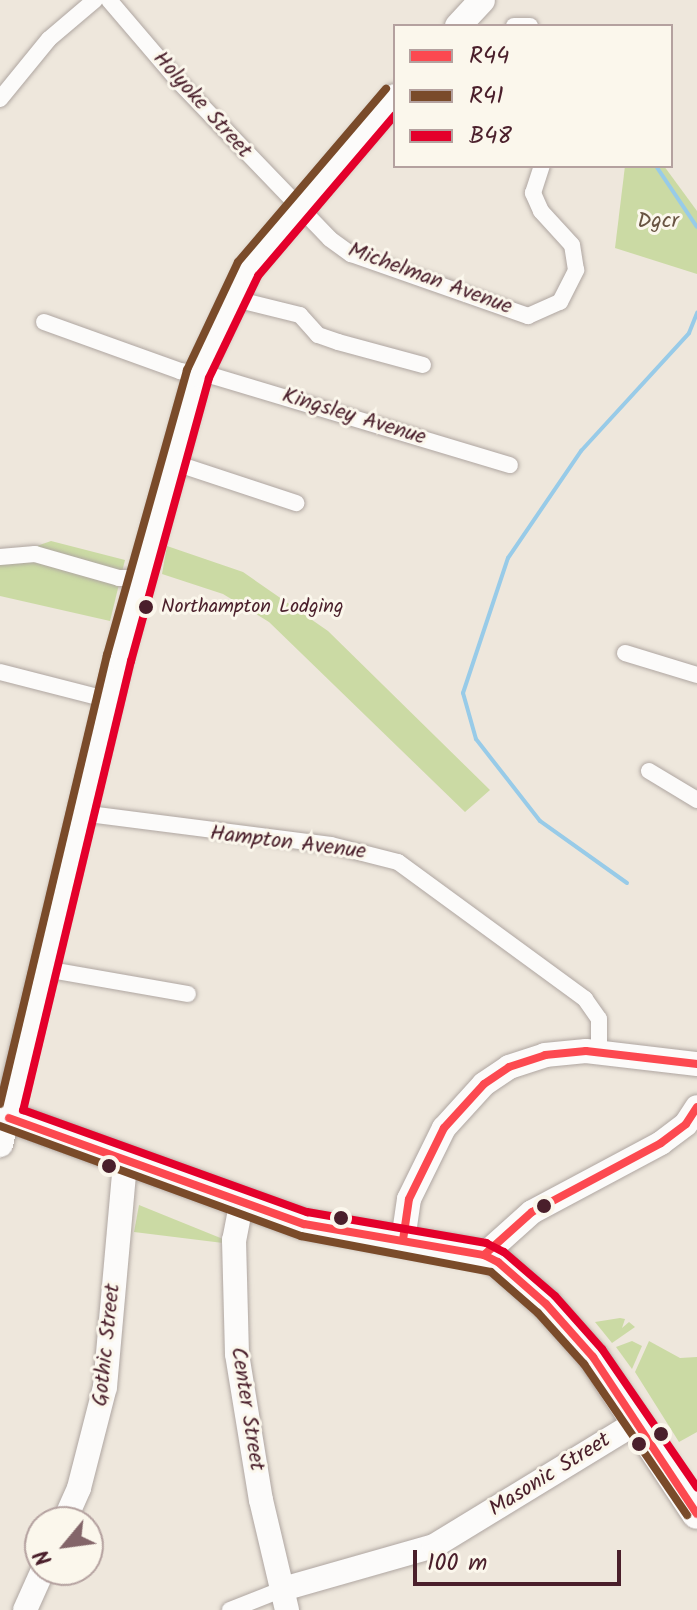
<!DOCTYPE html>
<style>
body{margin:0}
#map{position:relative;width:697px;height:1610px;overflow:hidden;background:#eee7dc;font-family:Kalam,sans-serif}
div>[style]{position:absolute}
[style*='--x']{left:calc(var(--x)*1px);top:calc(var(--y)*1px);width:calc(var(--w)*1px);rotate:calc(var(--a)*1deg)}
.green>*{inset:0;background:#cbdaa4}
.stream>*{height:4px;margin:-2px;padding:0 2px;transform-origin:2px;border-radius:2px;background:#98cbe8}
.roads{filter:drop-shadow(0 0 2px #afa6a1) drop-shadow(0 0 2px #afa6a1)}
.street>*{height:16px;margin:-8px;padding:0 8px;transform-origin:8px;border-radius:8px;background:#fcfbfa}
.secondary>*{height:24px;margin:-12px;padding:0 12px;transform-origin:12px;border-radius:12px;background:#fcfbfa}
.primary>*{height:26px;margin:-13px;padding:0 13px;transform-origin:13px;border-radius:13px;background:#fcfbfa}
.highway>*{height:30px;margin:-15px;padding:0 15px;transform-origin:15px;border-radius:15px;background:#fcfbfa}
.bus-1>*{height:8px;margin:-4px;padding:0 4px;transform-origin:4px;border-radius:4px;background:#fc4950}
.bus-2>*{height:8px;margin:-4px;padding:0 4px;transform-origin:4px;border-radius:4px;background:#7a4b2a}
.bus-3>*{height:8px;margin:-4px;padding:0 4px;transform-origin:4px;border-radius:4px;background:#e4002b}
.dots>*{width:22px;height:22px;translate:-50% -50%;box-sizing:border-box;border:4px solid #fbf7ec;border-radius:50%}
span{translate:-50% -50%;white-space:nowrap;text-align:center;line-height:1.15;-webkit-text-stroke:6px #fbf7ec;paint-order:stroke}
.bus-label{font-size:20px;color:#4a1f2b}
.left{translate:0 -50%;text-align:left}
.street-label{font-size:22px;color:#4a1f2b}
.park-label{font-size:22px;color:#685442}
.legend{position:absolute;left:393px;top:24px;width:280px;height:144px;box-sizing:border-box;background:#fbf7ec;border:2px solid #b4a19f;margin:0;padding:10px 14px;list-style:none;font-size:24px;color:#4a1f2b}
.legend li{display:flex;align-items:center;gap:16px;height:40px}
.legend b{width:40px;border:2px solid #b4a19f}
.north{position:absolute;left:24px;top:1506px;width:80px;height:80px;box-sizing:border-box;background:#fbf7ec;border:2px solid #b4a19f;border-radius:50%;rotate:241deg;font-size:22px;font-weight:700;line-height:32px;text-align:center;color:#4a1f2b}
.north::after{content:'';display:block;margin:auto;width:28px;height:36px;background:#836569;clip-path:polygon(50% 0,100% 100%,50% 72%,0 100%)}
.scale{position:absolute;left:413px;top:1550px;width:208px;height:36px;box-sizing:border-box;border:4px solid #4a1f2b;border-top:0;padding-left:10px;font-size:24px;line-height:28px;white-space:nowrap;color:#4a1f2b;-webkit-text-stroke:6px #fbf7ec;paint-order:stroke}
</style>
<div id="map">
<div class="green">
<div style="clip-path:polygon(625px 166px,664px 166px,697px 211px,697px 274px,615px 248px)"></div>
<div style="clip-path:polygon(51px 541px,125px 560px,110px 621px,0 596px,0 559px)"></div>
<div style="clip-path:polygon(167px 546px,243px 572px,328px 631px,490px 790px,465px 812px,269px 622px,223px 594px,162px 574px)"></div>
<div style="clip-path:polygon(139px 1205px,223px 1239px,223px 1243px,134px 1232px)"></div>
<div style="clip-path:polygon(620px 1318px,625px 1319px,622px 1328px,629px 1322px,635px 1327px,612px 1343px,595px 1322px)"></div>
<div style="clip-path:polygon(632px 1341px,642px 1346px,632px 1369px,616px 1347px)"></div>
<div style="clip-path:polygon(649px 1341px,680px 1358px,697px 1357px,697px 1432px,679px 1442px,635px 1372px)"></div>
</div>
<div class="stream">
<div style="--x:656;--y:166;--w:73;--a:56.1"></div>
<div style="--x:627;--y:883;--w:107;--a:-144.5"></div>
<div style="--x:540;--y:821;--w:104;--a:-128"></div>
<div style="--x:476;--y:739;--w:48;--a:-105.8"></div>
<div style="--x:463;--y:693;--w:142;--a:-71.6"></div>
<div style="--x:508;--y:558;--w:130;--a:-55.7"></div>
<div style="--x:581;--y:451;--w:160;--a:-47.5"></div>
<div style="--x:689;--y:333;--w:22;--a:-68"></div>
</div>
<div class="roads">
<div class="street">
<div style="--x:109;--y:0;--w:109;--a:49.5"></div>
<div style="--x:180;--y:83;--w:216;--a:46.1"></div>
<div style="--x:330;--y:239;--w:26;--a:36"></div>
<div style="--x:351;--y:254;--w:188;--a:19.3"></div>
<div style="--x:528;--y:316;--w:35;--a:-24"></div>
<div style="--x:560;--y:302;--w:36;--a:-63"></div>
<div style="--x:576;--y:270;--w:25;--a:-99"></div>
<div style="--x:572;--y:245;--w:46;--a:-132.4"></div>
<div style="--x:541;--y:211;--w:20;--a:-114"></div>
<div style="--x:533;--y:193;--w:28;--a:-72"></div>
<div style="--x:514;--y:26;--w:16;--a:0"></div>
<div style="--x:0;--y:99;--w:77;--a:-50.8"></div>
<div style="--x:49;--y:39;--w:60;--a:-40.3"></div>
<div style="--x:231;--y:298;--w:71;--a:13.8"></div>
<div style="--x:300;--y:315;--w:27;--a:48"></div>
<div style="--x:318;--y:335;--w:21;--a:19"></div>
<div style="--x:338;--y:342;--w:88;--a:15.1"></div>
<div style="--x:44;--y:322;--w:145;--a:19.8"></div>
<div style="--x:180;--y:371;--w:33;--a:9"></div>
<div style="--x:213;--y:376;--w:310;--a:16.7"></div>
<div style="--x:172;--y:462;--w:131;--a:18.3"></div>
<div style="--x:0;--y:557;--w:35;--a:-5"></div>
<div style="--x:35;--y:554;--w:87;--a:15.9"></div>
<div style="--x:119;--y:578;--w:22;--a:0"></div>
<div style="--x:625;--y:653;--w:75;--a:17"></div>
<div style="--x:0;--y:672;--w:113;--a:14.4"></div>
<div style="--x:649;--y:771;--w:56;--a:31.1"></div>
<div style="--x:81;--y:813;--w:252;--a:7.3"></div>
<div style="--x:331;--y:845;--w:69;--a:14.2"></div>
<div style="--x:398;--y:862;--w:232;--a:36.2"></div>
<div style="--x:585;--y:999;--w:24;--a:55"></div>
<div style="--x:599;--y:1019;--w:32;--a:90"></div>
<div style="--x:45;--y:969;--w:145;--a:9.9"></div>
<div style="--x:230;--y:1610;--w:57;--a:-21.6"></div>
</div>
<div class="secondary">
<div style="--x:241;--y:1205;--w:36;--a:101"></div>
<div style="--x:234;--y:1240;--w:114;--a:88.5"></div>
<div style="--x:237;--y:1354;--w:148;--a:80.7"></div>
<div style="--x:261;--y:1500;--w:113;--a:76.7"></div>
<div style="--x:403;--y:1240;--w:41;--a:-81.7"></div>
<div style="--x:409;--y:1199;--w:79;--a:-63.8"></div>
<div style="--x:444;--y:1128;--w:59;--a:-47.7"></div>
<div style="--x:484;--y:1084;--w:30;--a:-34"></div>
<div style="--x:509;--y:1067;--w:38;--a:-18"></div>
<div style="--x:545;--y:1055;--w:41;--a:-5.6"></div>
<div style="--x:586;--y:1051;--w:112;--a:6.7"></div>
<div style="--x:484;--y:1255;--w:64;--a:-41.9"></div>
<div style="--x:532;--y:1212;--w:146;--a:-28.1"></div>
<div style="--x:661;--y:1143;--w:31;--a:-37"></div>
<div style="--x:686;--y:1124;--w:20;--a:-57"></div>
<div style="--x:64;--y:1522;--w:37;--a:-66"></div>
<div style="--x:79;--y:1488;--w:104;--a:-75.6"></div>
<div style="--x:105;--y:1387;--w:225;--a:-84.9"></div>
<div style="--x:283;--y:1589;--w:157;--a:-15.9"></div>
<div style="--x:434;--y:1546;--w:238;--a:-31.4"></div>
<div style="--x:25;--y:1610;--w:44;--a:-65.8"></div>
</div>
<div class="primary">
<div style="--x:458;--y:26;--w:35;--a:-47"></div>
<div style="--x:0;--y:1144;--w:500;--a:-76.24"></div>
<div style="--x:119;--y:658;--w:295;--a:-74.5"></div>
<div style="--x:198;--y:374;--w:116;--a:-64.5"></div>
<div style="--x:248;--y:269;--w:226;--a:-49.5"></div>
</div>
<div class="highway">
<div style="--x:0;--y:1114;--w:323;--a:19.9"></div>
<div style="--x:304;--y:1224;--w:183;--a:9.8"></div>
<div style="--x:484;--y:1255;--w:16;--a:27"></div>
<div style="--x:498;--y:1262;--w:64;--a:41.2"></div>
<div style="--x:546;--y:1304;--w:71;--a:48.4"></div>
<div style="--x:593;--y:1357;--w:188;--a:56.5"></div>
</div>
</div>
<div class="bus-1">
<div style="--x:9;--y:1118;--w:313;--a:19.8"></div>
<div style="--x:304;--y:1224;--w:183;--a:9.8"></div>
<div style="--x:484;--y:1255;--w:16;--a:27"></div>
<div style="--x:498;--y:1262;--w:64;--a:41.2"></div>
<div style="--x:546;--y:1304;--w:71;--a:48.4"></div>
<div style="--x:593;--y:1357;--w:188;--a:56.5"></div>
<div style="--x:403;--y:1240;--w:41;--a:-81.7"></div>
<div style="--x:409;--y:1199;--w:79;--a:-63.8"></div>
<div style="--x:444;--y:1128;--w:59;--a:-47.7"></div>
<div style="--x:484;--y:1084;--w:30;--a:-34"></div>
<div style="--x:509;--y:1067;--w:38;--a:-18"></div>
<div style="--x:545;--y:1055;--w:41;--a:-5.6"></div>
<div style="--x:586;--y:1051;--w:112;--a:6.7"></div>
<div style="--x:484;--y:1255;--w:64;--a:-41.9"></div>
<div style="--x:532;--y:1212;--w:146;--a:-28.1"></div>
<div style="--x:661;--y:1143;--w:31;--a:-37"></div>
<div style="--x:686;--y:1124;--w:20;--a:-57"></div>
</div>
<div class="bus-2">
<div style="--x:0;--y:1104;--w:462;--a:-76.6"></div>
<div style="--x:107;--y:655;--w:296;--a:-74.3"></div>
<div style="--x:187;--y:370;--w:119;--a:-64.7"></div>
<div style="--x:238;--y:262;--w:228;--a:-49.5"></div>
<div style="--x:0;--y:1126;--w:320;--a:20.1"></div>
<div style="--x:301;--y:1236;--w:193;--a:10.7"></div>
<div style="--x:491;--y:1272;--w:62;--a:41.1"></div>
<div style="--x:538;--y:1313;--w:69;--a:48"></div>
<div style="--x:584;--y:1364;--w:183;--a:55.7"></div>
</div>
<div class="bus-3">
<div style="--x:395;--y:115;--w:211;--a:130.4"></div>
<div style="--x:258;--y:276;--w:113;--a:115.7"></div>
<div style="--x:209;--y:378;--w:294;--a:105.4"></div>
<div style="--x:131;--y:661;--w:462;--a:103.5"></div>
<div style="--x:23;--y:1110;--w:302;--a:19.8"></div>
<div style="--x:307;--y:1212;--w:182;--a:9.8"></div>
<div style="--x:486;--y:1243;--w:20;--a:27"></div>
<div style="--x:504;--y:1252;--w:67;--a:40.8"></div>
<div style="--x:555;--y:1296;--w:71;--a:48.4"></div>
<div style="--x:602;--y:1349;--w:168;--a:55.5"></div>
</div>
<div class="dots">
<div style="left:146px;top:607px;background:#4a1f2b"></div>
<div style="left:109px;top:1166px;background:#4a1f2b"></div>
<div style="left:544px;top:1206px;background:#4a1f2b"></div>
<div style="left:341px;top:1218px;background:#4a1f2b"></div>
<div style="left:661px;top:1434px;background:#4a1f2b"></div>
<div style="left:639px;top:1444px;background:#4a1f2b"></div>
</div>
<div class="bus-label">
<span class="left" style="left:161px;top:607px">Northampton Lodging</span>
</div>
<div class="street-label">
<span style="left:202px;top:105px;rotate:48deg">Holyoke Street</span>
<span style="left:430px;top:279px;rotate:20deg">Michelman Avenue</span>
<span style="left:354px;top:417px;rotate:17deg">Kingsley Avenue</span>
<span style="left:288px;top:843px;rotate:7deg">Hampton Avenue</span>
<span style="left:107px;top:1345px;rotate:-84deg">Gothic Street</span>
<span style="left:247px;top:1409px;rotate:81deg">Center Street</span>
<span style="left:550px;top:1475px;rotate:-32deg">Masonic Street</span>
</div>
<div class="park-label">
<span style="left:658px;top:222px">Dgcr</span>
</div>
<ul class="legend">
<li><b style="height:10px;background:#fc4950"></b>R44</li>
<li><b style="height:10px;background:#7a4b2a"></b>R41</li>
<li><b style="height:10px;background:#e4002b"></b>B48</li>
</ul>
<div class="north">N</div>
<div class="scale">100 m</div>
</div>
